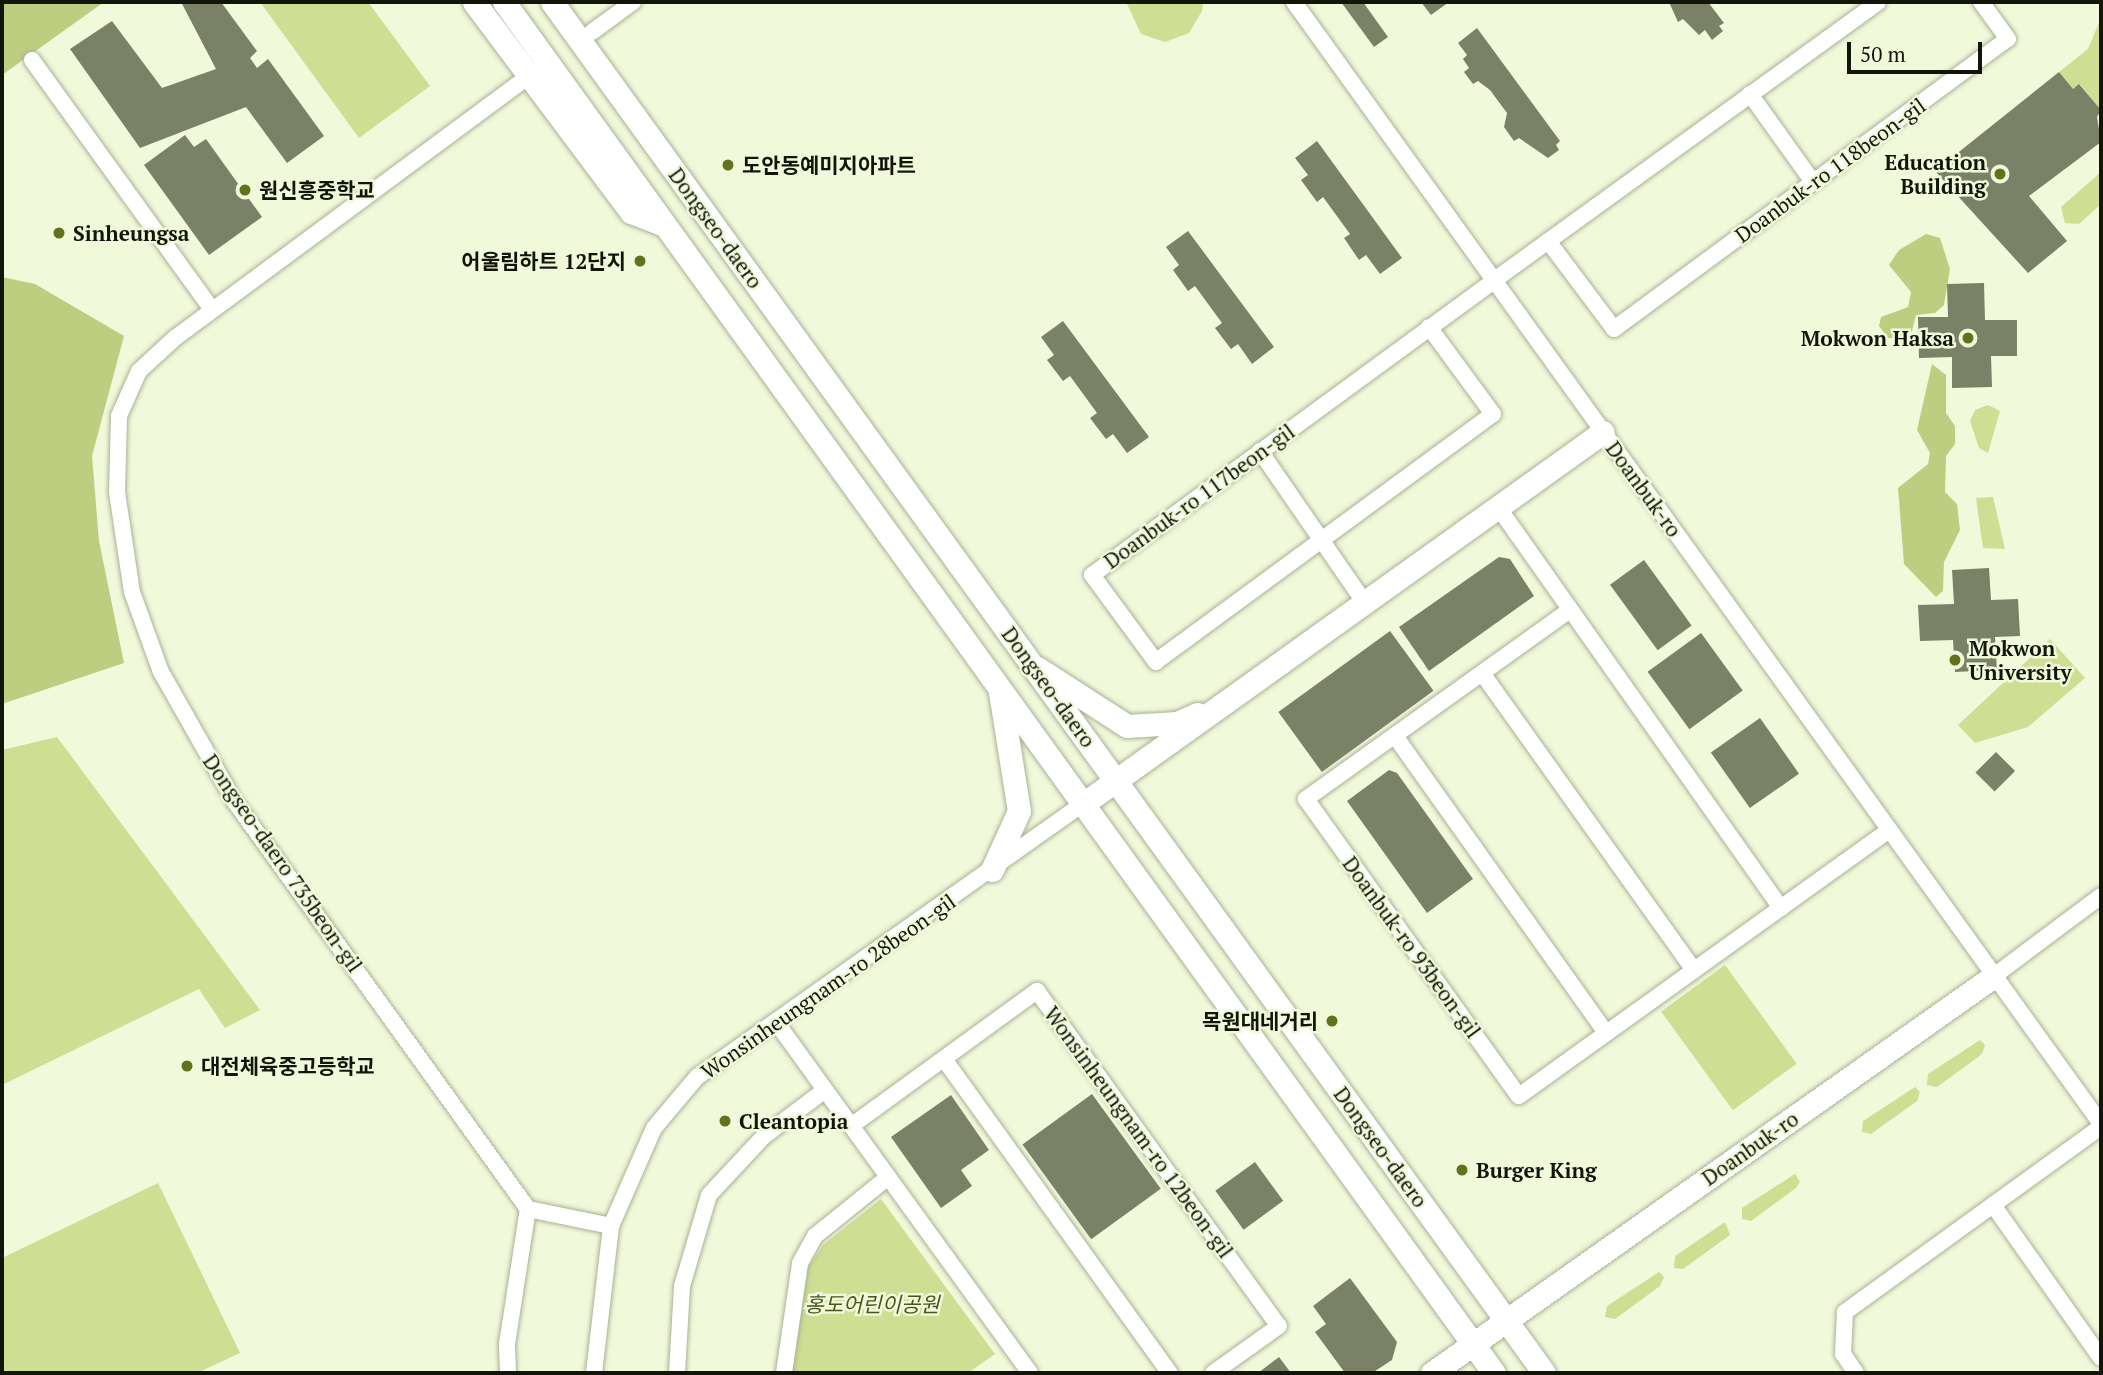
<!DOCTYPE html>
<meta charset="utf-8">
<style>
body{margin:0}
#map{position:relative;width:2103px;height:1375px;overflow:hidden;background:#f1f9db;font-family:"PT Serif","Noto Sans KR",serif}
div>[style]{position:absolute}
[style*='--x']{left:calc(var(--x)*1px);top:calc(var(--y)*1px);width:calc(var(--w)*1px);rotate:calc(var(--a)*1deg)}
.green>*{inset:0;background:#cede93;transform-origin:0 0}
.forest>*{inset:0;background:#bece81}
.building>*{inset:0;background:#7a8166;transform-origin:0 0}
.roads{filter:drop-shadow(0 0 2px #aab195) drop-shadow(0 0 2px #aab195)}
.street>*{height:16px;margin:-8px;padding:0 8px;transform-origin:8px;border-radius:8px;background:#fff}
.secondary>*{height:23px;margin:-11.5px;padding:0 11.5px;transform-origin:11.5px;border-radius:11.5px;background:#fff}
.dots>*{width:19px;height:19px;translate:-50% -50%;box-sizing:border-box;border:4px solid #f1f9db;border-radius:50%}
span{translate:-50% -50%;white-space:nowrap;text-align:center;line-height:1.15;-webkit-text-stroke:5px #f1f9db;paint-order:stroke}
.poi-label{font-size:21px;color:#13150b;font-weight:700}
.right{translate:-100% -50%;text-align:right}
.left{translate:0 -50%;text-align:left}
.street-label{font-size:21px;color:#13150b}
.park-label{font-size:21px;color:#4a541c;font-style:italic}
.frame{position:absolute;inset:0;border:4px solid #13150b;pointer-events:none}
.scale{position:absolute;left:1847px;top:42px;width:135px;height:32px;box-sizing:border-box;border:4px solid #13150b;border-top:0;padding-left:9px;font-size:21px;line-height:24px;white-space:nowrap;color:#13150b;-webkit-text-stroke:5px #f1f9db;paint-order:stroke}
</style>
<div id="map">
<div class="green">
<div style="clip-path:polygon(260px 2px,368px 2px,430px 86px,359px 138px)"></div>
<div style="clip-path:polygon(1126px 2px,1203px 2px,1202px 11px,1189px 33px,1165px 42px,1141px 34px)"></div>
<div style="clip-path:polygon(2101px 18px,2101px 110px,2080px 84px,2073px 89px,2059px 72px,2088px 49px)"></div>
<div style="clip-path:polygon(2101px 172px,2101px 204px,2079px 224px,2065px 223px,2061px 207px)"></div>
<div style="clip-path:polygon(1988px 405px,2000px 411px,1988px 453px,1979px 448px,1970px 421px,1975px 410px)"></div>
<div style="clip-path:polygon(1993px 497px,2005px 549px,1983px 548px,1976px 498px)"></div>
<div style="clip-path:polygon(2050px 639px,2085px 678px,2028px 727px,1975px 743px,1958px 725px)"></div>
<div style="clip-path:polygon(57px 737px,260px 1010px,225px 1028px,199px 989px,2px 1085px,2px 750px)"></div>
<div style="left:1725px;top:965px;width:122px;height:79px;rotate:54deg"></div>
<div style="clip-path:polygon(1980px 1040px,1985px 1045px,1982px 1054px,1937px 1087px,1927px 1085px,1928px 1074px)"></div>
<div style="clip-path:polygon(1915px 1087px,1920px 1092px,1917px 1101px,1871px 1134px,1862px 1132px,1863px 1121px)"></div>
<div style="clip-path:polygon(1795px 1174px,1800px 1182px,1796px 1188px,1751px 1221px,1742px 1219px,1742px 1208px)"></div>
<div style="clip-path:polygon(158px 1183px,240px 1353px,197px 1373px,2px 1373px,2px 1258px)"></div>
<div style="clip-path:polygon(881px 1199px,995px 1354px,968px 1373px,792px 1373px,808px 1267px,823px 1245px)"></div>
<div style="clip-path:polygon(1725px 1222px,1730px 1235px,1683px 1269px,1674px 1268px,1675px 1256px)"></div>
<div style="clip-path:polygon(1659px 1272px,1664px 1277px,1660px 1286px,1615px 1319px,1605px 1317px,1607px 1306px)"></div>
</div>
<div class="forest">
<div style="clip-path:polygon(2px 2px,104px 2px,2px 75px)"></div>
<div style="clip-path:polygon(1926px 234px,1940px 238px,1950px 269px,1944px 305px,1935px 313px,1916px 315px,1912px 331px,1902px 338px,1888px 338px,1879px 326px,1881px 317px,1908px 307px,1911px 292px,1889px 265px,1899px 250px)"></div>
<div style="clip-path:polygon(2px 277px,35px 284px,124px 336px,92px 456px,99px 541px,124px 663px,2px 704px)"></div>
<div style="clip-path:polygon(1932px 364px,1946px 375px,1946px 413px,1955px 426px,1955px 444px,1946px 456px,1945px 492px,1957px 504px,1960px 530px,1944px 562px,1943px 591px,1936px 597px,1904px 564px,1898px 488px,1928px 464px,1930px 453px,1917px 430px)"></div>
</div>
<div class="building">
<div style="clip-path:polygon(181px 2px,221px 2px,257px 51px,250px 58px,257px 68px,268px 59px,324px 136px,287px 163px,246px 107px,140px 148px,70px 49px,112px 21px,162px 88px,216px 69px)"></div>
<div style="clip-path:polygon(1341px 2px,1363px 2px,1388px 37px,1374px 47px)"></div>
<div style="clip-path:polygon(1421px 2px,1449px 2px,1431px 15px)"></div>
<div style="clip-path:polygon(1669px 2px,1708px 2px,1724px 23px,1719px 26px,1723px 31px,1712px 40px,1705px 30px,1699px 35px,1683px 19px,1678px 22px)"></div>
<div style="clip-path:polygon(1477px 28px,1560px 141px,1556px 145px,1559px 150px,1548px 158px,1519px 138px,1514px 141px,1504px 127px,1507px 113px,1490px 90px,1478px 81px,1473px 84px,1464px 72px,1469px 68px,1463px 59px,1467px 55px,1458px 43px)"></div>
<div style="clip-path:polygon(2059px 72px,2073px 89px,2079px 84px,2101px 110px,2097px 117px,2101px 142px,2029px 196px,2067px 241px,2028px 273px,1935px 171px)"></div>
<div style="clip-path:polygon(185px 135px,194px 147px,206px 139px,262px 217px,209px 255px,144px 165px)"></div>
<div style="clip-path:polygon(1317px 141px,1402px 258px,1380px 274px,1366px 255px,1359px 260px,1344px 238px,1350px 234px,1323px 197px,1317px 202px,1301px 180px,1308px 175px,1295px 158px)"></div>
<div style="clip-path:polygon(1188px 231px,1274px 347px,1252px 364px,1238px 344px,1231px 349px,1215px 328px,1222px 323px,1195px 286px,1188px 291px,1173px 270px,1179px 265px,1166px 247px)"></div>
<div style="clip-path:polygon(1984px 283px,1985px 320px,2017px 320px,2017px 356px,1991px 356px,1992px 387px,1952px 388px,1952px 357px,1919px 358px,1918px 317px,1948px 317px,1947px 284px)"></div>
<div style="clip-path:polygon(1063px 321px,1149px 437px,1127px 453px,1113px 434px,1106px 439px,1090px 418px,1097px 413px,1070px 376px,1063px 381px,1047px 360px,1054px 355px,1041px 337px)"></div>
<div style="clip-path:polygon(1499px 557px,1510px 559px,1534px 596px,1429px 671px,1399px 627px)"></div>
<div style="left:1644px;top:560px;width:81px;height:42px;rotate:54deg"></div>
<div style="clip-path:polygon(1989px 568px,1991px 600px,2018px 599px,2020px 636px,1995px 637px,1997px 670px,1955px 672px,1953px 640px,1920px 641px,1918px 605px,1954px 604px,1952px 570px)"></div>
<div style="left:1390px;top:631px;width:74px;height:138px;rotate:54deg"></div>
<div style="left:1701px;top:633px;width:71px;height:66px;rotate:54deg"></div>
<div style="left:1760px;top:718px;width:68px;height:60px;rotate:55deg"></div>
<div style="left:1996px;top:752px;width:27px;height:29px;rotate:45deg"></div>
<div style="clip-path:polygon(1389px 770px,1397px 773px,1473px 879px,1427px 913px,1347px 801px)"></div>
<div style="left:1092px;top:1094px;width:117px;height:86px;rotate:54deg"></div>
<div style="clip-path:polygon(951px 1095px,989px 1150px,961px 1170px,972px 1186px,941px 1208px,891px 1137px)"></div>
<div style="left:1255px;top:1162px;width:48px;height:49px;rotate:54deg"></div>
<div style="clip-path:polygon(1350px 1278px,1397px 1342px,1392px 1360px,1372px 1373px,1345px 1373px,1315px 1332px,1326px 1324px,1313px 1306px)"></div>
<div style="clip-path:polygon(1279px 1357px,1291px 1373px,1258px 1373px)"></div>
</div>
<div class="roads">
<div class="street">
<div style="--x:1294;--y:2;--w:1382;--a:54.27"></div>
<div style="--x:592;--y:32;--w:51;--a:-36.2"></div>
<div style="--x:32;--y:60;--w:308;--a:54.2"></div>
<div style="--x:529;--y:76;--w:439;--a:143.5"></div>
<div style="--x:176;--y:337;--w:50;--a:137.4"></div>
<div style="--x:139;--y:371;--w:49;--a:114"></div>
<div style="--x:119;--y:416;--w:76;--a:91.5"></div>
<div style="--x:117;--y:492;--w:101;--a:81.5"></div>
<div style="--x:132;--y:592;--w:85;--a:70.1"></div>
<div style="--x:161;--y:672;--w:150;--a:60.4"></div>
<div style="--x:235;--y:802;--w:501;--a:54.25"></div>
<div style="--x:528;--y:1209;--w:85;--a:11.6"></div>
<div style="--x:1750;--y:94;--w:108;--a:54.4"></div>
<div style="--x:1548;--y:241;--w:110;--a:53.1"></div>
<div style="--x:1614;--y:329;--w:489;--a:-36.4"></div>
<div style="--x:2008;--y:39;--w:46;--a:-126.1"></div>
<div style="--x:1429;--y:327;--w:108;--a:53.7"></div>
<div style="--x:1493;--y:414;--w:418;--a:143.7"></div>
<div style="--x:1156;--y:662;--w:108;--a:-126.3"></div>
<div style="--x:1092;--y:575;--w:497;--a:-36.2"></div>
<div style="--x:1493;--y:281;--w:475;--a:-35.9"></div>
<div style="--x:1260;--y:451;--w:185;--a:55.4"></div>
<div style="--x:1498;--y:507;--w:491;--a:54.8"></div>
<div style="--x:1570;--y:610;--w:325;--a:144.4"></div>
<div style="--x:1306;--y:799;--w:365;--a:54.4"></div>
<div style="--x:1519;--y:1096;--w:456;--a:-35.7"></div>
<div style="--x:1482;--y:673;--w:365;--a:54.5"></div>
<div style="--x:1395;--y:736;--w:364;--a:54.6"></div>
<div style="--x:1994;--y:976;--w:134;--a:-36.8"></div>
<div style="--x:776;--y:1022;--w:433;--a:54.1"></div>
<div style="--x:944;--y:1059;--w:387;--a:54.3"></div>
<div style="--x:851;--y:1126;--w:230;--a:-36"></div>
<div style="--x:1037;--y:991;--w:413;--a:54.2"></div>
<div style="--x:1279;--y:1326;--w:81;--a:144.5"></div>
<div style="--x:1993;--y:1205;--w:187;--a:54.8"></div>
<div style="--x:508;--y:1373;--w:29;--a:-92"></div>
<div style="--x:507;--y:1344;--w:137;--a:-81.2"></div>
<div style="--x:594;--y:1373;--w:148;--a:-83.4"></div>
<div style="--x:611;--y:1226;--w:107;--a:-66.3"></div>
<div style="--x:654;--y:1128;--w:67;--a:-49.9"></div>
<div style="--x:697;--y:1077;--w:473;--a:-35.3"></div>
<div style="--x:677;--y:1373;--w:87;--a:-86.7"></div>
<div style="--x:682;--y:1286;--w:95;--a:-73.5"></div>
<div style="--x:709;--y:1195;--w:81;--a:-47"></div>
<div style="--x:764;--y:1136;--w:76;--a:-37"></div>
<div style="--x:784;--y:1373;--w:111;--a:-81.7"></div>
<div style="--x:800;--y:1263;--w:31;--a:-61"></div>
<div style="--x:815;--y:1236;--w:94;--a:-38.9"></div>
<div style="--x:1856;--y:1373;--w:23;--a:-124"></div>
<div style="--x:1843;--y:1354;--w:42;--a:-87.3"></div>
<div style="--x:1845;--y:1312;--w:316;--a:-35.9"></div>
</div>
<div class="secondary">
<div style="--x:474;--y:2;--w:262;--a:53.2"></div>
<div style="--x:631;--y:212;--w:36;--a:21"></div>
<div style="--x:504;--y:2;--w:1691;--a:54.17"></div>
<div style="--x:552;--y:2;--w:1692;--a:54.11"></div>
<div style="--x:1037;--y:668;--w:107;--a:32.8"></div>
<div style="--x:1127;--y:726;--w:50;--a:-3.4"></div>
<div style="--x:1177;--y:723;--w:22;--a:-24"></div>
<div style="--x:1083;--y:804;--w:639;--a:-35.58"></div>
<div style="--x:992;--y:870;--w:65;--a:-65.4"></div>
<div style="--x:1019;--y:811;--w:121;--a:-99.1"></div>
<div style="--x:1432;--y:1373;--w:688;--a:-35.24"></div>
</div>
</div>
<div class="dots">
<div style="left:728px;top:165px;background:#63711d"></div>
<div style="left:2000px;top:174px;background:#63711d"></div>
<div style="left:245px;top:190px;background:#63711d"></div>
<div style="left:59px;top:233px;background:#63711d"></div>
<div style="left:640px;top:261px;background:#63711d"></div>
<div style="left:1968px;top:338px;background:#63711d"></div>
<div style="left:1955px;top:660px;background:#63711d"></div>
<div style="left:1332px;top:1021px;background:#63711d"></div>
<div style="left:187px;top:1066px;background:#63711d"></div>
<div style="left:725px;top:1121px;background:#63711d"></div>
<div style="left:1462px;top:1170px;background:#63711d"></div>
</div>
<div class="poi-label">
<span class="right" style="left:1986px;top:174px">Education<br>Building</span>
<span class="left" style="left:742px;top:165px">도안동예미지아파트</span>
<span class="left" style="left:259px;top:190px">원신흥중학교</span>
<span class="left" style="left:73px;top:233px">Sinheungsa</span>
<span class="right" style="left:626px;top:261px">어울림하트 12단지</span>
<span class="right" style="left:1954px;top:338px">Mokwon Haksa</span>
<span class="left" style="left:1969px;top:660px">Mokwon<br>University</span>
<span class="right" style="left:1318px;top:1021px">목원대네거리</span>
<span class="left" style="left:201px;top:1066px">대전체육중고등학교</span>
<span class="left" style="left:739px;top:1121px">Cleantopia</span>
<span class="left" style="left:1476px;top:1170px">Burger King</span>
</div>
<div class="street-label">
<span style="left:1830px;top:170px;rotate:-36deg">Doanbuk-ro 118beon-gil</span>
<span style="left:716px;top:228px;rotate:54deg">Dongseo-daero</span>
<span style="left:1644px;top:489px;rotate:54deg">Doanbuk-ro</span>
<span style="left:1199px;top:496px;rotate:-36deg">Doanbuk-ro 117beon-gil</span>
<span style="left:1049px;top:687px;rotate:54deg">Dongseo-daero</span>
<span style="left:283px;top:863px;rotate:55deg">Dongseo-daero 735beon-gil</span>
<span style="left:1412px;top:947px;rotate:54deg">Doanbuk-ro 93beon-gil</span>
<span style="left:828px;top:986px;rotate:-35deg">Wonsinheungnam-ro 28beon-gil</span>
<span style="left:1139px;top:1132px;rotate:54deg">Wonsinheungnam-ro 12beon-gil</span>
<span style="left:1381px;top:1147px;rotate:54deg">Dongseo-daero</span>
<span style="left:1750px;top:1148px;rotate:-35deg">Doanbuk-ro</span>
</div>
<div class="park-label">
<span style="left:872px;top:1304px">홍도어린이공원</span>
</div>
<div class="frame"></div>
<div class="scale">50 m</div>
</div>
